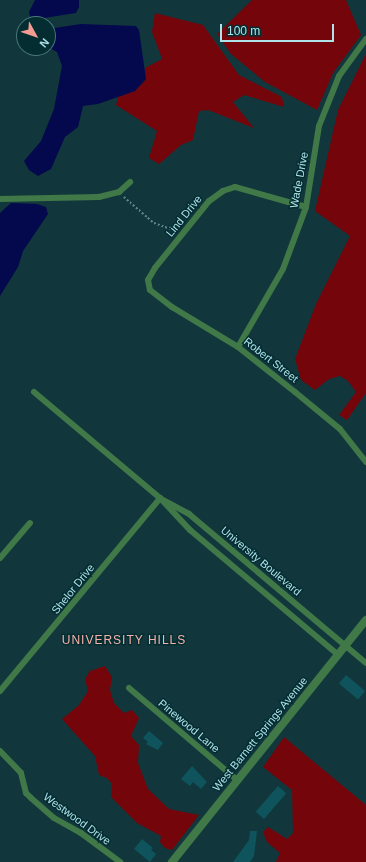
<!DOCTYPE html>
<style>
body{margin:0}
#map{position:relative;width:366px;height:862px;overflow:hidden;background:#11373c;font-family:Helvetica,sans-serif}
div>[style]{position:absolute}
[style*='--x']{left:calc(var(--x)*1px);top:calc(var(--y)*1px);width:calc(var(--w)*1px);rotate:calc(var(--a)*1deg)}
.green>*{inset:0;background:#74050b}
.water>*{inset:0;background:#04084d}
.building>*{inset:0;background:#0f545c;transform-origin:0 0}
.path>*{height:1.5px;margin-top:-0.75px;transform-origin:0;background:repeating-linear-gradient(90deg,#5a868c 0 2px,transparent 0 4px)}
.minor>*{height:6px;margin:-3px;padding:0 3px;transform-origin:3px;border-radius:3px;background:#417848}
.tertiary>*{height:8px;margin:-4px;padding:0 4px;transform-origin:4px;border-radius:4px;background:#417848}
span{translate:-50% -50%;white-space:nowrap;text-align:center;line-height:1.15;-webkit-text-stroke:3px #042d32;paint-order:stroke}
.street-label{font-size:11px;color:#afe3ea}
.neighbourhood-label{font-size:12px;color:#f6b2aa;letter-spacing:1px}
.north{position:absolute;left:16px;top:16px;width:40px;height:40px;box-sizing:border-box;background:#042d32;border:1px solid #48767c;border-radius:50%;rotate:130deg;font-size:11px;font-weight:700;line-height:16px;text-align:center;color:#afe3ea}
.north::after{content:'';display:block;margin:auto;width:14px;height:18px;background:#f59c92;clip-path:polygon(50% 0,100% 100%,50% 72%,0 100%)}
.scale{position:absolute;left:220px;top:24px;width:114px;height:18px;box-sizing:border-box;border:2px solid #afe3ea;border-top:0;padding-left:5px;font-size:12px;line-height:14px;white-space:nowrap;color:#afe3ea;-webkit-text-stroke:3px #042d32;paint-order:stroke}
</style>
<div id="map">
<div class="green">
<div style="clip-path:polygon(252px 0,346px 0,361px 35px,333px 73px,317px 110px,265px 82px,231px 54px,217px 34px)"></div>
<div style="clip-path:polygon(155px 13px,203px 25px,239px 75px,282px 97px,284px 107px,244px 95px,233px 102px,254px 128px,208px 110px,199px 111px,193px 140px,181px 145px,159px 164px,149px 158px,157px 131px,116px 105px,118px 97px,135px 91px,146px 79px,145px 68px,162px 59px,152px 32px)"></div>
<div style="clip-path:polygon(366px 54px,366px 393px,347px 420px,339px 415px,356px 392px,348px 381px,340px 376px,329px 379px,315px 390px,301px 380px,295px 359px,316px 304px,350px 236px,315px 211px,338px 110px)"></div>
<div style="clip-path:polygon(105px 666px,112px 677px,110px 690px,114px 703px,124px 713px,132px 710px,139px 718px,131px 736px,139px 745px,138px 763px,148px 789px,169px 809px,199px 815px,172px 850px,165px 848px,160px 842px,161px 836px,137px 823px,111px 797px,112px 784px,107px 778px,99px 775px,95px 756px,62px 719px,79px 705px,88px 691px,85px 679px,90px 671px)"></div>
<div style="clip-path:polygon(284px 737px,366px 805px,366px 862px,276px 862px,280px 853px,267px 842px,263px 832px,268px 827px,287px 839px,293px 833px,292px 790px,263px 767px)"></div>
</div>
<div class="water">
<div style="clip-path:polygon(35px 0,79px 0,79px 7px,76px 13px,31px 20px,29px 12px)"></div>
<div style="clip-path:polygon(81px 24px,136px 26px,139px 30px,146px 79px,135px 91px,98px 104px,83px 106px,78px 127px,65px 137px,51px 169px,38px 176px,29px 170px,24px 161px,41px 141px,54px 109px,62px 66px,57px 52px,48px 47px,48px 29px)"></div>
<div style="clip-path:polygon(11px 203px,37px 204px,46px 207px,48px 214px,23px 251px,18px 267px,0 296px,0 213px)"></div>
</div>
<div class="building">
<div style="left:346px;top:675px;width:25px;height:11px;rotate:40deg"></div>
<div style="clip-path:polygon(149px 731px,163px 743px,158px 750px,146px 744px,148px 742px,143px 738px)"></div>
<div style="clip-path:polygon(192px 766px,207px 782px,201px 789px,193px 782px,190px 786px,181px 779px)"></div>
<div style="left:278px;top:786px;width:11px;height:34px;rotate:41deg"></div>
<div style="clip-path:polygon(250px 831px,257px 831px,254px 856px,250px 862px,233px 862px,249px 840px)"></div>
<div style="clip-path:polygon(142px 839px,153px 848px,151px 850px,156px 854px,150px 862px,134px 849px)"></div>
</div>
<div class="path">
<div style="--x:124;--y:197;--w:40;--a:41"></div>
<div style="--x:154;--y:223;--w:23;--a:20"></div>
</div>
<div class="minor">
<div style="--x:0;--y:199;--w:99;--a:-1.2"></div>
<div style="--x:99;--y:197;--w:21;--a:-14"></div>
<div style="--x:119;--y:192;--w:15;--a:-42"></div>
<div style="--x:306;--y:207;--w:74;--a:-164.3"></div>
<div style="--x:235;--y:187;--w:13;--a:162"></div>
<div style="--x:223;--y:191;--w:17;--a:144"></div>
<div style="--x:209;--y:201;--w:86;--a:128.9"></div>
<div style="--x:155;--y:268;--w:14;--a:120"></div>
<div style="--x:148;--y:280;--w:10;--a:79"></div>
<div style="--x:150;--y:290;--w:28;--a:38"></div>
<div style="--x:172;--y:307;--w:77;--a:31.2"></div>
<div style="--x:238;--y:347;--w:73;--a:38.3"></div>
<div style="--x:295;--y:392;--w:58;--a:39.4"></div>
<div style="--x:340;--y:429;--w:42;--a:51.8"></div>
<div style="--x:238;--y:347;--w:90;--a:-60"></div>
<div style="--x:283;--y:269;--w:66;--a:-69.6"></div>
<div style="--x:306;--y:207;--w:82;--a:-80.9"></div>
<div style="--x:319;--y:126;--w:54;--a:-68.2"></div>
<div style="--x:339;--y:76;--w:46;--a:-53.9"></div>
<div style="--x:34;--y:392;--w:165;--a:40.1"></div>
<div style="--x:160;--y:498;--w:44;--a:46.8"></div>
<div style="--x:190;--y:530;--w:192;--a:40.1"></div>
<div style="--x:161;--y:499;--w:32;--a:28"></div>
<div style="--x:189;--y:514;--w:231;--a:40.1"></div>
<div style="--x:0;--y:558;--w:46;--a:-49.4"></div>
<div style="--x:129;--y:688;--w:142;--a:40.4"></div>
<div style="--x:0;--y:691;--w:251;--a:-50.3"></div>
<div style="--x:0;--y:751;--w:30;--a:46"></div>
<div style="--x:21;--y:773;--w:21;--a:76"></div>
<div style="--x:26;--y:793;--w:7;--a:45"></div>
<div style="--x:31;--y:798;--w:30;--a:41"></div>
<div style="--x:54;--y:818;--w:31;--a:29"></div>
<div style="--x:81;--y:833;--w:49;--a:36.6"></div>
</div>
<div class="tertiary">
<div style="--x:172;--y:862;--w:310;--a:-51.3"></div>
</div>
<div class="street-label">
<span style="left:299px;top:180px;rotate:-79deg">Wade Drive</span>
<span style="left:184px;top:216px;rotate:-51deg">Lind Drive</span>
<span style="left:271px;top:360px;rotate:38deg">Robert Street</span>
<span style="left:261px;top:561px;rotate:40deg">University Boulevard</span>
<span style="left:73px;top:589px;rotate:-51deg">Shelor Drive</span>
<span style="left:189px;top:726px;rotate:40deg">Pinewood Lane</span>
<span style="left:260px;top:734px;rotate:-51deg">West Barnett Springs Avenue</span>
<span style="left:77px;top:819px;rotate:36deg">Westwood Drive</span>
</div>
<div class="neighbourhood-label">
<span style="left:124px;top:641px">UNIVERSITY HILLS</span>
</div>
<div class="north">N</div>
<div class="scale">100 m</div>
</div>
